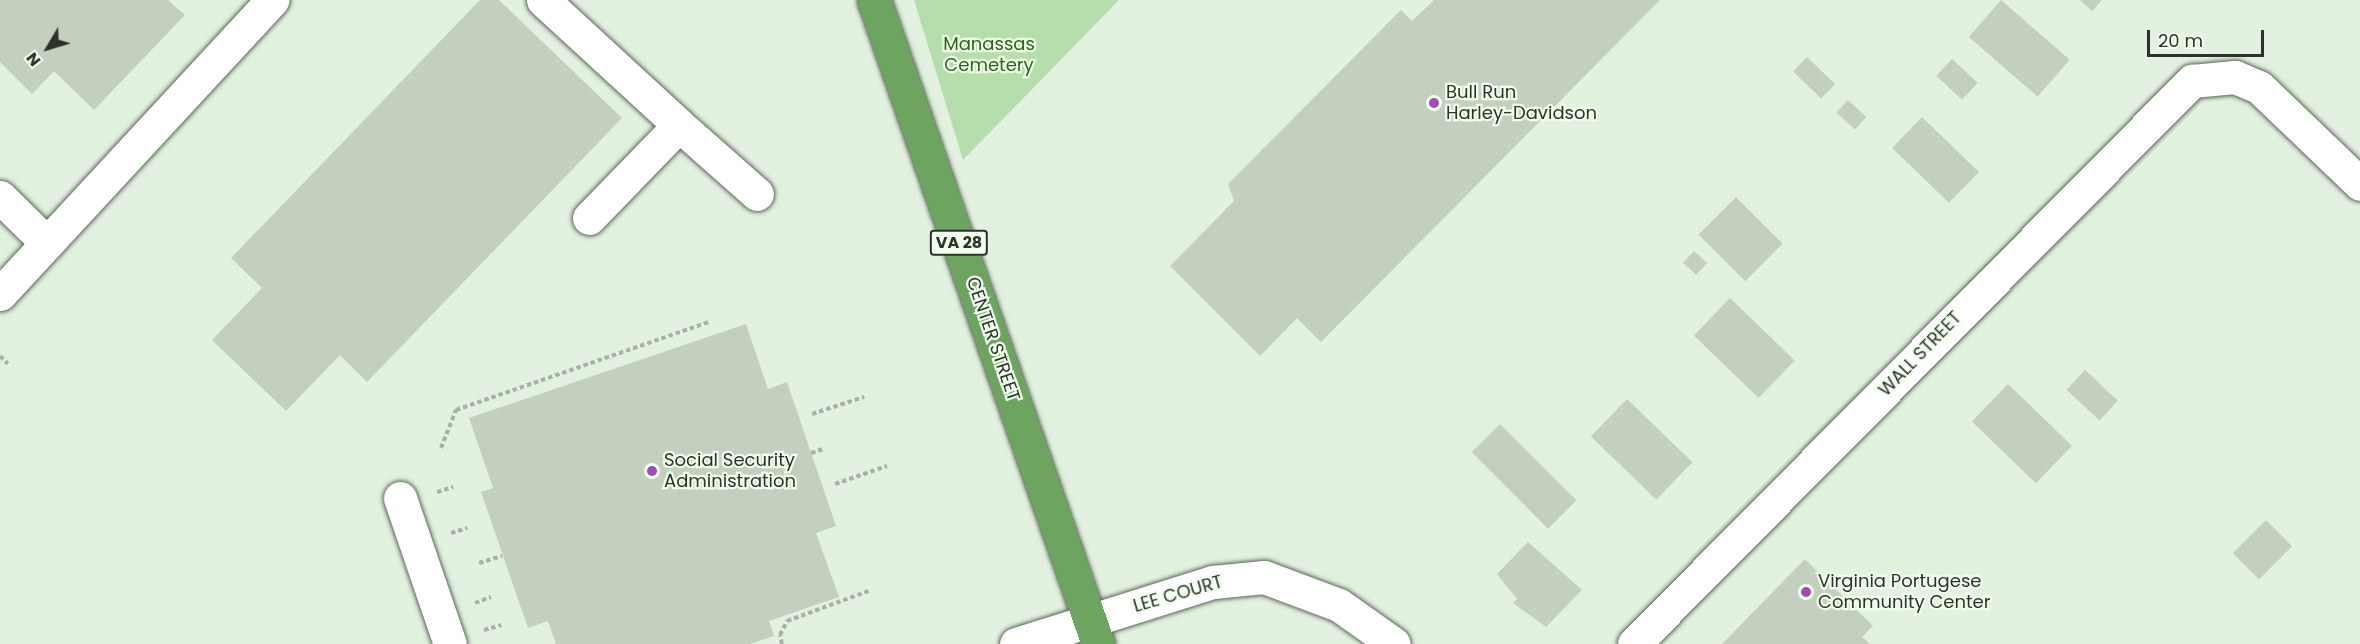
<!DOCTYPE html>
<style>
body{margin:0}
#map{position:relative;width:2360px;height:644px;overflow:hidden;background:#e3f1e0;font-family:Poppins,sans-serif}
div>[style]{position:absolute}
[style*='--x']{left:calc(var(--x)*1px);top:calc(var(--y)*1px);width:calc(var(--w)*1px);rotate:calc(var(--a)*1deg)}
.green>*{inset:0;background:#b6dead}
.building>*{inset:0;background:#c3d0bf;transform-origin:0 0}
.path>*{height:4px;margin-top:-2px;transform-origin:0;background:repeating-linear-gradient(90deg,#a7b3a5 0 4.5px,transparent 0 7.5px)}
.roads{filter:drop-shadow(0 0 2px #5b6759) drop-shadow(0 0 2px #5b6759)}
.minor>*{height:33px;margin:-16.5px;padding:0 16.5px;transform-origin:16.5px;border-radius:16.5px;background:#fff}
.highway>*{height:33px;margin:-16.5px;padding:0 16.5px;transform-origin:16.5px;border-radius:16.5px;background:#6da460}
.dots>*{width:16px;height:16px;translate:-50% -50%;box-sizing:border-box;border:3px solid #f1ffed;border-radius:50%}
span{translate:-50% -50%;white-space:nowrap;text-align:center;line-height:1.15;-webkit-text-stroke:4.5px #f1ffed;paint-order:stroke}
.shield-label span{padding:2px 4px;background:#f1ffed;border:2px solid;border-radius:4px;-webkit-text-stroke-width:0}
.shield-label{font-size:16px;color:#2c322b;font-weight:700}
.park-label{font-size:18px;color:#25680f}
.poi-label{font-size:18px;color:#2c322b}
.left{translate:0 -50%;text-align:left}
.street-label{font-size:18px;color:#2c322b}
.north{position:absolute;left:18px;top:18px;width:60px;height:60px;-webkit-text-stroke:4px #f1ffed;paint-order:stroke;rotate:232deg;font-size:16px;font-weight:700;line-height:24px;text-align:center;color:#2c322b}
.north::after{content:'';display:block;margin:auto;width:21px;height:27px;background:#2c322b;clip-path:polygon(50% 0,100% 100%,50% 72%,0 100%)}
.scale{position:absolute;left:2147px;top:30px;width:117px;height:27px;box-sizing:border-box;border:3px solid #2c322b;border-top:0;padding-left:8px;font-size:18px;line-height:21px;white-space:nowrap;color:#2c322b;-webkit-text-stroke:4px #f1ffed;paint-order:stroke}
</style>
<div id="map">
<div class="green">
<div style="clip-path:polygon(914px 0,1119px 0,963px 160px)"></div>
</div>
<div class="building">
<div style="clip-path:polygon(0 0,168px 0,185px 15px,94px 110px,54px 71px,32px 94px,0 62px)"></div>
<div style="clip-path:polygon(480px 0,499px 0,622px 118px,367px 382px,340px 355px,286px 411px,212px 340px,262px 288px,231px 258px)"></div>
<div style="clip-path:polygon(1434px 0,1660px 0,1321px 342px,1297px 318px,1260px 356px,1170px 266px,1234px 201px,1228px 184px,1401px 10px,1412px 21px)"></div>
<div style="left:2001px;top:0;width:91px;height:49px;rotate:41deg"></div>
<div style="clip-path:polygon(2080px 0,2102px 0,2092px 11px)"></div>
<div style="left:1807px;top:57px;width:39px;height:20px;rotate:44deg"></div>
<div style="left:1952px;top:59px;width:35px;height:23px;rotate:43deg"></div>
<div style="left:1848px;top:100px;width:25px;height:17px;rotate:43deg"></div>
<div style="left:1922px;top:117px;width:79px;height:43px;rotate:44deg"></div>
<div style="left:1736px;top:197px;width:66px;height:53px;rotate:45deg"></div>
<div style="left:1694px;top:251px;width:18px;height:16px;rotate:43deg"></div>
<div style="left:1730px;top:298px;width:90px;height:52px;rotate:44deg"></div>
<div style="clip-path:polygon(746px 324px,768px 389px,787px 382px,836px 526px,816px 533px,839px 597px,769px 621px,774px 636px,750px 644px,556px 644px,548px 621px,528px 628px,481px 492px,493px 488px,469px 418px)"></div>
<div style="left:2085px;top:370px;width:45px;height:27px;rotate:43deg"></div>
<div style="left:2008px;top:384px;width:89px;height:52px;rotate:44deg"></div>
<div style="left:1627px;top:399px;width:91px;height:52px;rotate:44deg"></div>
<div style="left:1500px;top:424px;width:108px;height:40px;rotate:45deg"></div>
<div style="left:2266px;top:520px;width:37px;height:47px;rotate:45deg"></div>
<div style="clip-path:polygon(1528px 542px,1582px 590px,1546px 627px,1513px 603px,1517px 599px,1497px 574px)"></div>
<div style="clip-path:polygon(1805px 559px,1873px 626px,1862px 637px,1870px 644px,1722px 644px)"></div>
</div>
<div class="path">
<div style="--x:0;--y:356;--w:11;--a:45"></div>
<div style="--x:812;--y:414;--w:55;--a:-18.1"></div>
<div style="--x:441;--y:448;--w:41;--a:-68.5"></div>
<div style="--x:456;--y:410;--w:268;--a:-19.2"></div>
<div style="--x:811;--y:453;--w:13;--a:-18"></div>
<div style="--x:835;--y:484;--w:55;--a:-19.1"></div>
<div style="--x:437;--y:492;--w:17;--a:-17"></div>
<div style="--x:451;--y:533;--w:17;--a:-17"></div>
<div style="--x:479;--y:563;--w:24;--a:-17"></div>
<div style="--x:475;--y:603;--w:17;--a:-21"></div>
<div style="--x:484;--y:630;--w:18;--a:-16"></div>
<div style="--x:782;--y:644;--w:9;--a:-103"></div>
<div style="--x:780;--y:635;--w:16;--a:-63"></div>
<div style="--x:787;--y:621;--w:90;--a:-20.3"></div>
</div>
<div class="roads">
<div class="minor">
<div style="--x:543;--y:0;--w:185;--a:42.6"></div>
<div style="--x:0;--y:197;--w:66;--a:44.4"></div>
<div style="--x:589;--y:218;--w:129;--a:-45.9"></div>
<div style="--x:679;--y:125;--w:104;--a:41.5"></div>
<div style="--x:0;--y:294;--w:401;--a:-47.2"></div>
<div style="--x:400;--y:498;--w:154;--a:71.1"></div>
<div style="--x:1016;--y:644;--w:207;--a:-17.5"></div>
<div style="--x:1213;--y:582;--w:51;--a:-5.6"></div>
<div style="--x:1264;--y:577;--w:80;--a:20.5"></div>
<div style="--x:1339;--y:605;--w:67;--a:35.3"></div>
<div style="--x:1634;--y:644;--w:793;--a:-45.26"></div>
<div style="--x:2192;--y:81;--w:43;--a:-5.3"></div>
<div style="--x:2235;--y:77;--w:26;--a:23"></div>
<div style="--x:2259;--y:87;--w:140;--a:43.8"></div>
</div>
<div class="highway">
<div style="--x:874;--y:0;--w:682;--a:70.82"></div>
</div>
</div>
<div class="dots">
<div style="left:1434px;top:103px;background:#a24ab7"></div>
<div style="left:652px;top:471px;background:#a24ab7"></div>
<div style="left:1806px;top:592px;background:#a24ab7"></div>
</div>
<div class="shield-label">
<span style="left:959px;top:243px">VA 28</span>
</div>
<div class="park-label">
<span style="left:989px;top:55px">Manassas<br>Cemetery</span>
</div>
<div class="poi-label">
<span class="left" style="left:1446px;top:103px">Bull Run<br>Harley-Davidson</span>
<span class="left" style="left:664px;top:471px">Social Security<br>Administration</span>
<span class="left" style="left:1818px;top:592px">Virginia Portugese<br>Community Center</span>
</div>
<div class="street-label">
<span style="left:993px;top:339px;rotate:71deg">CENTER STREET</span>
<span style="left:1920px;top:354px;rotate:-46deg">WALL STREET</span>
<span style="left:1178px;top:594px;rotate:-16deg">LEE COURT</span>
</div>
<div class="north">N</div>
<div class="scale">20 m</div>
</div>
